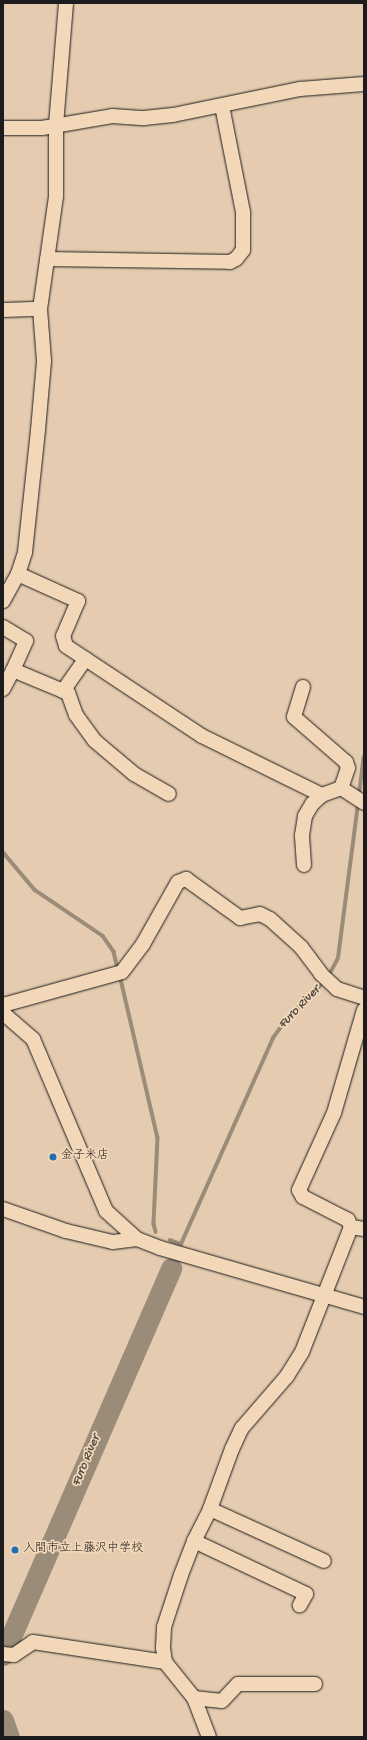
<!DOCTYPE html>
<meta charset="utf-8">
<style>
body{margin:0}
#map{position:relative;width:367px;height:1740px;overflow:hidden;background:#e5ccb0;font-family:"Gochi Hand","Klee One",sans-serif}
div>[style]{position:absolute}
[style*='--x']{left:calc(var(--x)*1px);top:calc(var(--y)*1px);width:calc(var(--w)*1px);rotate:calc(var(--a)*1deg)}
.stream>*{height:3.5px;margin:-1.75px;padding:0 1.75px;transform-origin:1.75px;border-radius:1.75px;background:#9b8b79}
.river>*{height:21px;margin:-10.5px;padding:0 10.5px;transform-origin:10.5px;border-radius:10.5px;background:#9b8b79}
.roads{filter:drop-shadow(0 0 1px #1c1c1c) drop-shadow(0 0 1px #1c1c1c)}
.minor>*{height:14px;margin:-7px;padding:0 7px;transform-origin:7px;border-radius:7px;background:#f2d7b9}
.dots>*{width:11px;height:11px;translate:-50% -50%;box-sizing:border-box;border:2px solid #f2d7b9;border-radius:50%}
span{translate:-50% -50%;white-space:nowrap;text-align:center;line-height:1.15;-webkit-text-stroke:3.5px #f2d7b9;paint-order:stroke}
.poi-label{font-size:12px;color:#1c1c1c}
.left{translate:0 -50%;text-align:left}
.water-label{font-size:13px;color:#4f4841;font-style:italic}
.frame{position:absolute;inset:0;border:4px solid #1c1c1c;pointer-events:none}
</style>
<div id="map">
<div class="stream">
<div style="--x:359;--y:795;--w:38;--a:-83"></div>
<div style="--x:3;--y:852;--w:50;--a:49.9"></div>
<div style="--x:35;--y:890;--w:82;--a:34.1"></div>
<div style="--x:103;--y:936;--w:19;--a:55"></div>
<div style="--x:114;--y:952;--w:17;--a:77"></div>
<div style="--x:120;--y:975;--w:167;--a:76.9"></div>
<div style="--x:158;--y:1138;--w:86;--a:92.7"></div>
<div style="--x:154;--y:1224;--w:8;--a:76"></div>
<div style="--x:328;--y:977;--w:21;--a:-62"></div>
<div style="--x:338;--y:958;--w:156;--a:-82.6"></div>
<div style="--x:170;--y:1240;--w:12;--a:20"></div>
<div style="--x:181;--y:1244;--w:226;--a:-65.9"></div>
<div style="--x:273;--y:1038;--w:22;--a:-54"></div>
<div style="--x:286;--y:1020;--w:54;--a:-45"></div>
</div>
<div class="river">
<div style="--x:3;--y:1655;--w:422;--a:-66.5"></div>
<div style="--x:3;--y:1720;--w:18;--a:71"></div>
</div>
<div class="roads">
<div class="minor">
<div style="--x:3;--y:128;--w:39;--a:0"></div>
<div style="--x:42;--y:128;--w:71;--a:-9.7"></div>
<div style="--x:112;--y:116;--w:32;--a:4"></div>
<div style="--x:144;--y:118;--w:29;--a:-6"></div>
<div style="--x:173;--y:115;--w:130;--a:-11.6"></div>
<div style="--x:300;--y:89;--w:64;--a:-4.5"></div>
<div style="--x:47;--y:259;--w:183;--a:0.9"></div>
<div style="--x:230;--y:262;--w:7;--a:-27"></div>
<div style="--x:236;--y:259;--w:11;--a:-52"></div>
<div style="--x:243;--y:250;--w:38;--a:-90"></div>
<div style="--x:243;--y:212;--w:108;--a:-101.2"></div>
<div style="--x:3;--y:310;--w:37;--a:-2"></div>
<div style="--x:18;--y:574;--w:66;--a:24.2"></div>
<div style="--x:78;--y:601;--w:38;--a:113"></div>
<div style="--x:63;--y:636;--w:10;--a:73"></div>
<div style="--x:66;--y:646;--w:163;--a:33.5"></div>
<div style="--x:202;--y:736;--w:134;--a:26.2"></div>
<div style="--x:3;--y:601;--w:31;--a:-61"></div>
<div style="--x:18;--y:574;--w:23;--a:-72"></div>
<div style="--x:25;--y:552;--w:123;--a:-83.9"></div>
<div style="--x:38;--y:430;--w:69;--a:-85"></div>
<div style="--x:44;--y:361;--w:52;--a:-94.4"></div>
<div style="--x:40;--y:309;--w:114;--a:-81.9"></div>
<div style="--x:56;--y:196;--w:71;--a:-90"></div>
<div style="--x:56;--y:125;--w:122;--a:-85.3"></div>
<div style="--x:3;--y:627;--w:27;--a:31"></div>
<div style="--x:26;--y:641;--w:32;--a:114"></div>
<div style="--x:303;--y:687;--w:31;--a:107"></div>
<div style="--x:294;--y:717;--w:69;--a:40.9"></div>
<div style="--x:346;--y:762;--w:6;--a:72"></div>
<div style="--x:348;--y:768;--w:21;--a:109"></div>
<div style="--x:3;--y:689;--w:21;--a:-62"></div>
<div style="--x:13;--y:670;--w:60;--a:22.7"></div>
<div style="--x:68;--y:693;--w:23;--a:70"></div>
<div style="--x:76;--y:715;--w:32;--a:54"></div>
<div style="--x:95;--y:741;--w:51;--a:40.2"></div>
<div style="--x:134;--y:774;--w:40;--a:29.7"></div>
<div style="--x:63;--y:691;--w:39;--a:-55"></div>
<div style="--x:304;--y:865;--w:30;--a:-94"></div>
<div style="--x:302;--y:835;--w:19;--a:-81"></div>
<div style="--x:305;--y:816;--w:14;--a:-60"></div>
<div style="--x:312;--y:804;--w:13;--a:-42"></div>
<div style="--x:322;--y:795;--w:20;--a:-20"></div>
<div style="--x:341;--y:788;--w:27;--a:33"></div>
<div style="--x:3;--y:1005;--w:123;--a:-15.5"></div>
<div style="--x:122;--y:972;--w:35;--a:-53"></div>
<div style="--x:143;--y:944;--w:71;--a:-60.6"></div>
<div style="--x:178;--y:882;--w:9;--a:-21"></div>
<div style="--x:186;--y:879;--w:67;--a:35.8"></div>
<div style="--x:240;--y:918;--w:20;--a:-11"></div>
<div style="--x:260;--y:914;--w:11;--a:27"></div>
<div style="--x:270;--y:919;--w:42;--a:42.1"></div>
<div style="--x:301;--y:947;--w:34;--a:53"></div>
<div style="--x:321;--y:974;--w:22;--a:43"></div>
<div style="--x:337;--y:989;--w:28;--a:18"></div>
<div style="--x:3;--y:1013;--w:40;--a:41"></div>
<div style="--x:33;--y:1039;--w:187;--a:67"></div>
<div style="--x:106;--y:1211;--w:42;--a:42.1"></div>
<div style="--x:137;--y:1239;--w:25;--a:21"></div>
<div style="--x:160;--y:1248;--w:212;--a:16.1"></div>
<div style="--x:3;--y:1209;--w:67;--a:19.2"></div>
<div style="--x:66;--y:1231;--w:48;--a:13.2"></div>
<div style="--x:113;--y:1242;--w:24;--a:-7"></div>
<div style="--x:351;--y:1227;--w:13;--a:9"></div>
<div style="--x:210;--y:1509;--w:125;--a:24.5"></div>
<div style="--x:194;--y:1541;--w:124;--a:25.3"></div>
<div style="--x:306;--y:1594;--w:13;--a:119"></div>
<div style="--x:3;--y:1654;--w:11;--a:5"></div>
<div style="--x:14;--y:1655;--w:23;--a:-34"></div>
<div style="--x:33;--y:1642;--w:134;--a:8.6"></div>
<div style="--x:194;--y:1698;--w:28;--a:6"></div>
<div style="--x:222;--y:1701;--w:23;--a:-47"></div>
<div style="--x:238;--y:1684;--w:77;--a:0"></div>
<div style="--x:209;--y:1737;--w:42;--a:-111"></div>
<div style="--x:194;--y:1698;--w:46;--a:-128.9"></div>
<div style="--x:165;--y:1662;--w:15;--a:-98"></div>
<div style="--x:163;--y:1647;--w:20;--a:-87"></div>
<div style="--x:164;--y:1627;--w:55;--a:-71.9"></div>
<div style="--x:181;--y:1575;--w:36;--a:-69"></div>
<div style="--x:194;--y:1541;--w:36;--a:-63"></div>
<div style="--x:210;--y:1509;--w:64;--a:-69.9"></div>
<div style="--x:232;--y:1449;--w:23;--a:-65"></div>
<div style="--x:242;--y:1428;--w:69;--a:-49.1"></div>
<div style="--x:287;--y:1376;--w:28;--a:-58"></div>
<div style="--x:302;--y:1352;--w:134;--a:-68.6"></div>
<div style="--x:351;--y:1227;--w:8;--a:-113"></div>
<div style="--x:348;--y:1220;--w:51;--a:-152.9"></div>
<div style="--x:303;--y:1197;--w:8;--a:-120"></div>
<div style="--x:299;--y:1190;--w:85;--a:-65.6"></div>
<div style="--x:334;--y:1113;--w:107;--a:-73.8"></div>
</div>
</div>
<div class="dots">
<div style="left:53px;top:1157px;background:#1f6fb2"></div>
<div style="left:15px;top:1550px;background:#1f6fb2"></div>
</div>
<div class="poi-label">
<span class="left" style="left:61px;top:1157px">金子米店</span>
<span class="left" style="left:23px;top:1550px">入間市立上藤沢中学校</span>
</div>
<div class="water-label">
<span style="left:300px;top:1008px;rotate:-46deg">Furo River</span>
<span style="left:87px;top:1461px;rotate:-67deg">Furo River</span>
</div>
<div class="frame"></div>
</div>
